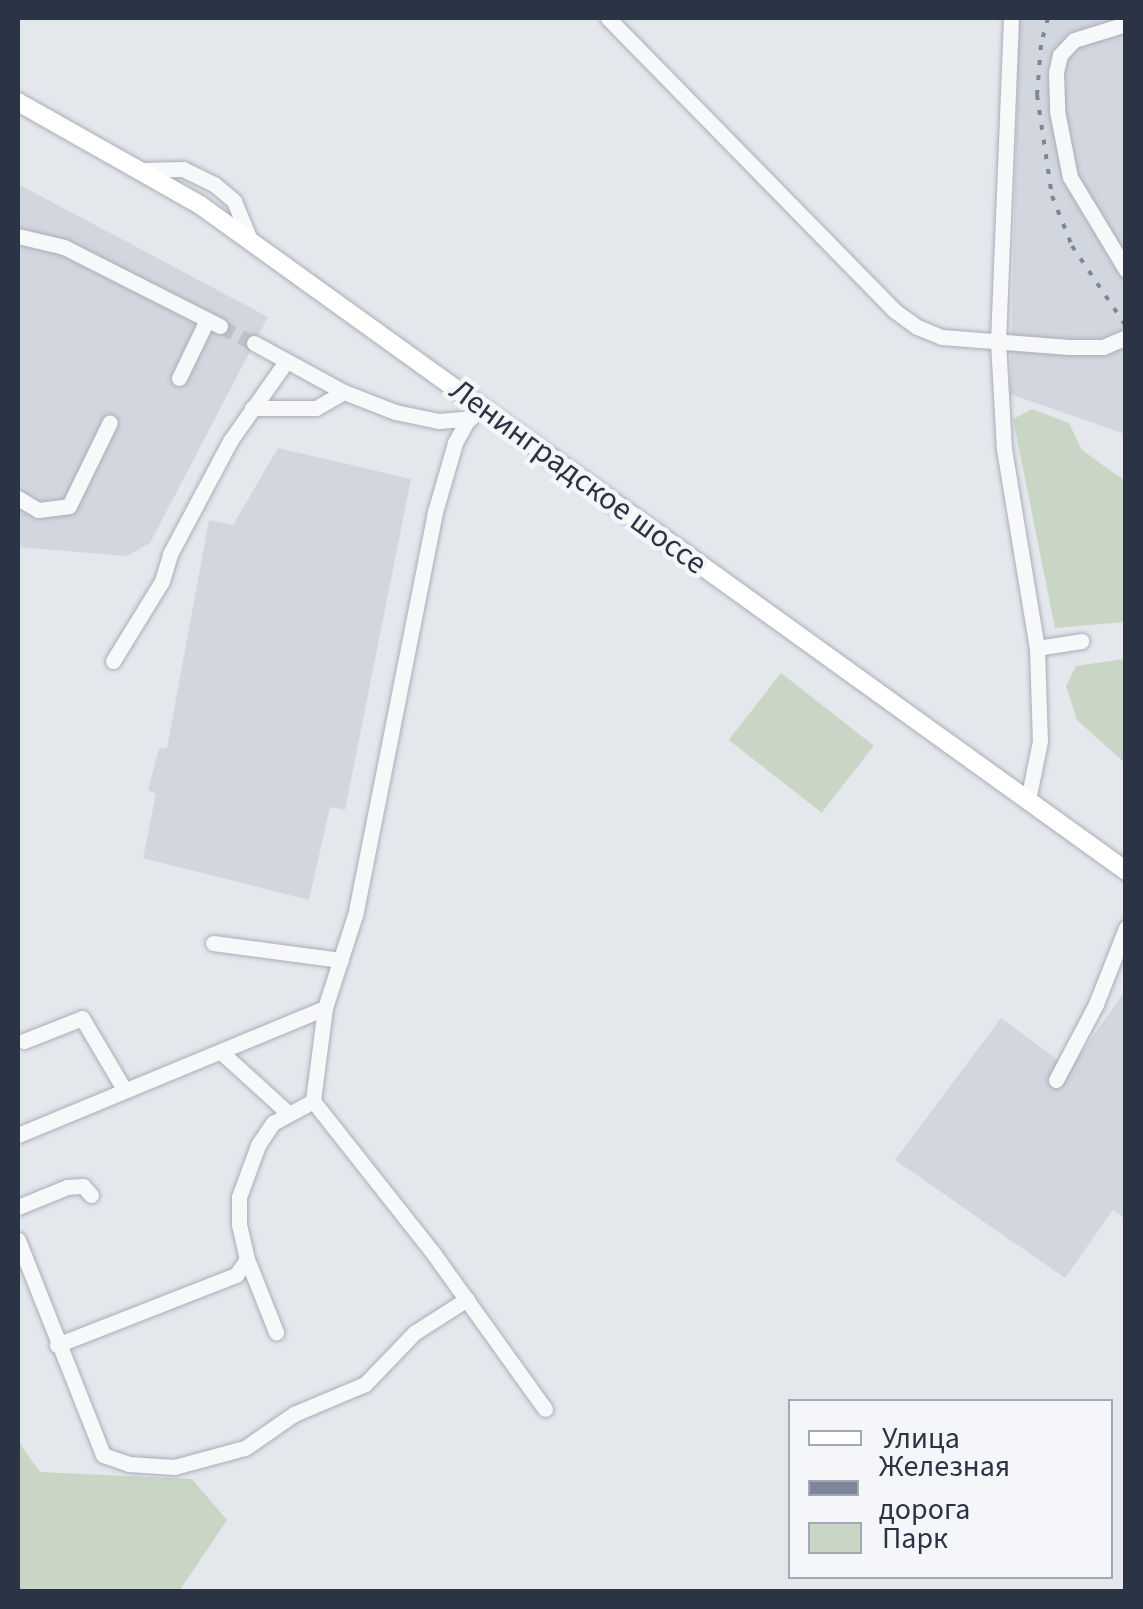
<!DOCTYPE html>
<meta charset="utf-8">
<style>
body{margin:0}
#map{position:relative;width:1143px;height:1609px;overflow:hidden;background:#e4e7ec;font-family:"Source Sans 3",sans-serif}
div>[style]{position:absolute}
[style*='--x']{left:calc(var(--x)*1px);top:calc(var(--y)*1px);width:calc(var(--w)*1px);rotate:calc(var(--a)*1deg)}
.built>*{inset:0;background:#d2d6de}
.green>*{inset:0;background:#c9d6c5;transform-origin:0 0}
.minor-tunnel>*{height:15px;margin-top:-7.5px;transform-origin:0;background:repeating-linear-gradient(90deg,#bfc3cb 0 15px,transparent 0 23px)}
.roads{filter:drop-shadow(0 0 2px #a9aeb7) drop-shadow(0 0 2px #a9aeb7)}
.minor>*{height:15px;margin:-7.5px;padding:0 7.5px;transform-origin:7.5px;border-radius:7.5px;background:#f7f8fa}
.major>*{height:18px;margin:-9px;padding:0 9px;transform-origin:9px;border-radius:9px;background:#fff}
.rail>*{height:4px;margin-top:-2px;transform-origin:0;background:repeating-linear-gradient(90deg,#7d8696 0 5px,transparent 0 15px)}
span{translate:-50% -50%;white-space:nowrap;text-align:center;line-height:1.15;-webkit-text-stroke:9px #f4f6f9;paint-order:stroke}
.street-label{font-size:32px;color:#2b3445}
.frame{position:absolute;inset:0;border:20px solid #2b3445;pointer-events:none}
.legend{position:absolute;left:788px;top:1399px;width:325px;height:180px;box-sizing:border-box;background:#f4f6f9;border:2px solid #a4a8b1;margin:0;padding:12px 18px;list-style:none;font-size:30px;color:#2b3445}
.legend li{display:flex;align-items:center;gap:20px;height:50px}
.legend b{width:50px;border:2px solid #a4a8b1}
</style>
<div id="map">
<div class="built">
<div style="clip-path:polygon(1019px 18px,1125px 18px,1125px 434px,1010px 394px)"></div>
<div style="clip-path:polygon(18px 184px,268px 317px,150px 543px,127px 556px,18px 547px)"></div>
<div style="clip-path:polygon(278px 448px,411px 479px,345px 810px,330px 807px,309px 900px,143px 858px,156px 794px,148px 790px,159px 748px,167px 748px,209px 520px,233px 525px)"></div>
<div style="clip-path:polygon(1125px 991px,1125px 1218px,1113px 1210px,1065px 1278px,895px 1160px,1001px 1018px,1070px 1069px)"></div>
</div>
<div class="green">
<div style="clip-path:polygon(1032px 409px,1069px 423px,1082px 450px,1125px 481px,1125px 622px,1055px 628px,1013px 419px)"></div>
<div style="clip-path:polygon(1125px 659px,1126px 659px,1125px 763px,1077px 720px,1066px 686px,1076px 666px)"></div>
<div style="left:781px;top:673px;width:118px;height:85px;rotate:38deg"></div>
<div style="clip-path:polygon(18px 1441px,40px 1472px,192px 1479px,227px 1520px,180px 1590px,18px 1591px)"></div>
</div>
<div class="minor-tunnel">
<div style="--x:220;--y:326;--w:38;--a:27"></div>
</div>
<div class="roads">
<div class="minor">
<div style="--x:608;--y:18;--w:410;--a:45.6"></div>
<div style="--x:895;--y:311;--w:27;--a:36"></div>
<div style="--x:917;--y:327;--w:27;--a:22"></div>
<div style="--x:942;--y:337;--w:127;--a:4.5"></div>
<div style="--x:1069;--y:347;--w:34;--a:0"></div>
<div style="--x:1103;--y:347;--w:25;--a:-23"></div>
<div style="--x:1011;--y:18;--w:324;--a:92.3"></div>
<div style="--x:998;--y:342;--w:107;--a:86.8"></div>
<div style="--x:1004;--y:449;--w:202;--a:80.6"></div>
<div style="--x:1037;--y:648;--w:93;--a:88.2"></div>
<div style="--x:1040;--y:741;--w:60;--a:101.5"></div>
<div style="--x:1126;--y:24;--w:54;--a:162.9"></div>
<div style="--x:1074;--y:40;--w:21;--a:133"></div>
<div style="--x:1060;--y:55;--w:18;--a:103"></div>
<div style="--x:1056;--y:73;--w:38;--a:88"></div>
<div style="--x:1057;--y:111;--w:67;--a:78.9"></div>
<div style="--x:1070;--y:177;--w:109;--a:58.9"></div>
<div style="--x:140;--y:170;--w:43;--a:-1.3"></div>
<div style="--x:183;--y:169;--w:34;--a:26"></div>
<div style="--x:214;--y:184;--w:26;--a:40"></div>
<div style="--x:234;--y:201;--w:44;--a:67.5"></div>
<div style="--x:18;--y:236;--w:47;--a:13.4"></div>
<div style="--x:64;--y:247;--w:175;--a:26.9"></div>
<div style="--x:254;--y:343;--w:102;--a:28.6"></div>
<div style="--x:344;--y:392;--w:55;--a:21.4"></div>
<div style="--x:395;--y:412;--w:45;--a:11.6"></div>
<div style="--x:439;--y:421;--w:32;--a:-5"></div>
<div style="--x:179;--y:378;--w:64;--a:-64.2"></div>
<div style="--x:252;--y:408;--w:64;--a:0"></div>
<div style="--x:316;--y:408;--w:32;--a:-30"></div>
<div style="--x:467;--y:421;--w:25;--a:119"></div>
<div style="--x:455;--y:443;--w:72;--a:106.2"></div>
<div style="--x:435;--y:512;--w:411;--a:101.2"></div>
<div style="--x:355;--y:915;--w:98;--a:107.9"></div>
<div style="--x:325;--y:1008;--w:94;--a:97.4"></div>
<div style="--x:313;--y:1101;--w:194;--a:51.7"></div>
<div style="--x:433;--y:1253;--w:192;--a:54.3"></div>
<div style="--x:18;--y:498;--w:23;--a:31"></div>
<div style="--x:38;--y:510;--w:31;--a:-7"></div>
<div style="--x:69;--y:506;--w:93;--a:-64"></div>
<div style="--x:1037;--y:648;--w:45;--a:-9"></div>
<div style="--x:113;--y:661;--w:94;--a:-58.5"></div>
<div style="--x:162;--y:581;--w:28;--a:-73"></div>
<div style="--x:170;--y:554;--w:128;--a:-62"></div>
<div style="--x:230;--y:441;--w:95;--a:-54.8"></div>
<div style="--x:213;--y:943;--w:129;--a:7.6"></div>
<div style="--x:24;--y:1041;--w:62;--a:-21.6"></div>
<div style="--x:82;--y:1018;--w:82;--a:59.4"></div>
<div style="--x:221;--y:1052;--w:91;--a:42.3"></div>
<div style="--x:1056;--y:1080;--w:86;--a:-62.2"></div>
<div style="--x:1096;--y:1004;--w:82;--a:-68.5"></div>
<div style="--x:18;--y:1135;--w:332;--a:-22.5"></div>
<div style="--x:18;--y:1207;--w:53;--a:-22.2"></div>
<div style="--x:67;--y:1187;--w:16;--a:-4"></div>
<div style="--x:83;--y:1186;--w:12;--a:48"></div>
<div style="--x:18;--y:1240;--w:231;--a:68.4"></div>
<div style="--x:103;--y:1455;--w:28;--a:19"></div>
<div style="--x:129;--y:1464;--w:45;--a:3.8"></div>
<div style="--x:174;--y:1467;--w:73;--a:-15"></div>
<div style="--x:245;--y:1448;--w:60;--a:-34.8"></div>
<div style="--x:294;--y:1414;--w:77;--a:-22.9"></div>
<div style="--x:365;--y:1384;--w:71;--a:-46.1"></div>
<div style="--x:414;--y:1333;--w:63;--a:-32.7"></div>
<div style="--x:247;--y:1259;--w:79;--a:68.3"></div>
<div style="--x:57;--y:1345;--w:192;--a:-21.4"></div>
<div style="--x:236;--y:1275;--w:19;--a:-55"></div>
<div style="--x:247;--y:1259;--w:35;--a:-103"></div>
<div style="--x:239;--y:1225;--w:28;--a:-90"></div>
<div style="--x:239;--y:1197;--w:55;--a:-69.9"></div>
<div style="--x:258;--y:1145;--w:27;--a:-56"></div>
<div style="--x:273;--y:1123;--w:46;--a:-28.8"></div>
</div>
<div class="major">
<div style="--x:18;--y:102;--w:209;--a:29.5"></div>
<div style="--x:200;--y:205;--w:1141;--a:35.72"></div>
</div>
</div>
<div class="rail">
<div style="--x:1048;--y:18;--w:28;--a:105"></div>
<div style="--x:1041;--y:45;--w:50;--a:94.6"></div>
<div style="--x:1037;--y:95;--w:102;--a:81.6"></div>
<div style="--x:1052;--y:196;--w:54;--a:68.2"></div>
<div style="--x:1072;--y:246;--w:97;--a:56"></div>
</div>
<div class="street-label">
<span style="left:578px;top:477px;rotate:36deg">Ленинградское шоссе</span>
</div>
<div class="frame"></div>
<ul class="legend">
<li><b style="height:12px;background:#fff"></b>Улица</li>
<li><b style="height:12px;background:#7d8696"></b>Железная дорога</li>
<li><b style="height:28px;background:#c9d6c5"></b>Парк</li>
</ul>
</div>
